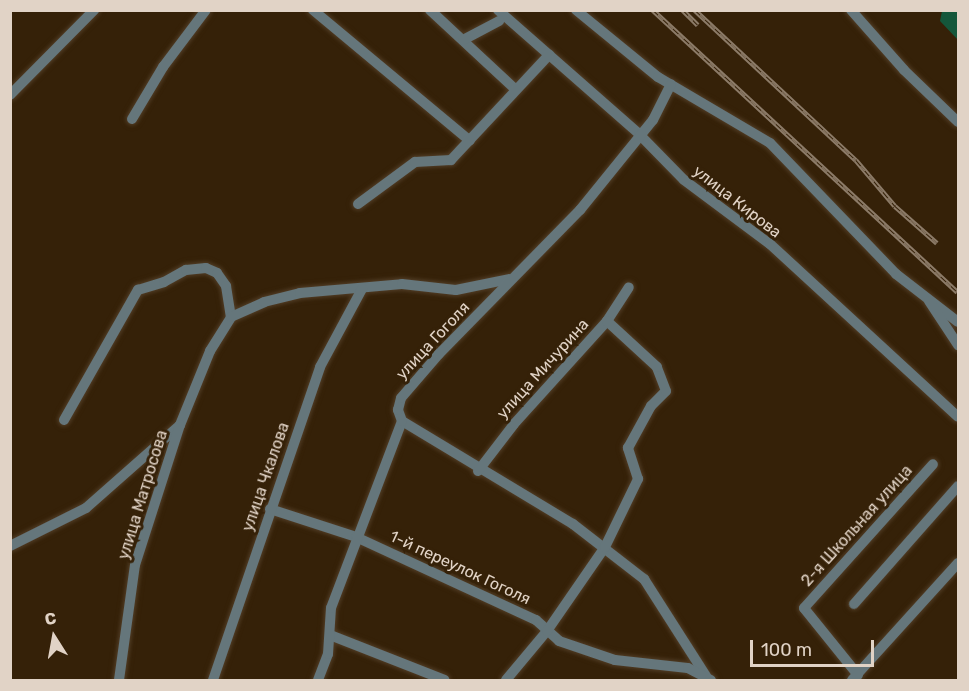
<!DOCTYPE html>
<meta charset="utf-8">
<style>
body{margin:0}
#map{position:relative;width:969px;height:691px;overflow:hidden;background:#352108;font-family:Rubik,sans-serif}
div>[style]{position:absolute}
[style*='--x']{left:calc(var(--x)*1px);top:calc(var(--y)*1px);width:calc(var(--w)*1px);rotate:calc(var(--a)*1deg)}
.green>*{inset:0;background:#14573b}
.roads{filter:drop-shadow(0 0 2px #513d26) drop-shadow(0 0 2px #513d26)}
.minor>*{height:10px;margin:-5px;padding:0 5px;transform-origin:5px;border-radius:5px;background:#65767b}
.rail>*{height:4.5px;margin-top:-2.25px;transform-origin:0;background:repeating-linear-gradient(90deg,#352108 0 7px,#8c7b68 0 14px);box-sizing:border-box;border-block:2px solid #8c7b68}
span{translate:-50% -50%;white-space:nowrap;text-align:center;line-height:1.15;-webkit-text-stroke:6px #352108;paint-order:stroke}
.street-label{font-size:16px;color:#e1d3c6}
.frame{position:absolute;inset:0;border:12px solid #e1d3c6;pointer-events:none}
.north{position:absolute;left:24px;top:607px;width:60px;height:60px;-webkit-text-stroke:4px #352108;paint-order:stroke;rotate:349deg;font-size:16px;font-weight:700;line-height:24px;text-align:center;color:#e1d3c6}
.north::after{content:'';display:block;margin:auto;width:21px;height:27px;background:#e1d3c6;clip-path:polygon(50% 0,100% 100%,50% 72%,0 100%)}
.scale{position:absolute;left:750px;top:640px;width:124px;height:27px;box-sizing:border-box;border:3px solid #e1d3c6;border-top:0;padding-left:8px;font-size:18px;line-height:21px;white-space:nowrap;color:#e1d3c6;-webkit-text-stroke:4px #352108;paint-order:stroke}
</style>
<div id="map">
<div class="green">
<div style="clip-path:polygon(942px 11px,958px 11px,958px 40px,940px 21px)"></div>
</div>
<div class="roads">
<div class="minor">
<div style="--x:313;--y:10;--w:204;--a:39.8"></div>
<div style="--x:430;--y:10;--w:117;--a:42.9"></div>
<div style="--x:498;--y:10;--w:188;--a:41.3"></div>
<div style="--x:639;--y:134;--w:64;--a:45.6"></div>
<div style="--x:684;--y:180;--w:107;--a:36.7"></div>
<div style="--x:770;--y:244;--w:255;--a:42.6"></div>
<div style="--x:576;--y:10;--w:106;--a:39.3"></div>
<div style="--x:658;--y:77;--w:130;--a:30.5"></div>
<div style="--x:770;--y:143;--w:182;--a:46.1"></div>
<div style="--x:896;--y:274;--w:78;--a:37.7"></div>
<div style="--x:851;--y:10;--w:80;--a:48.5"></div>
<div style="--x:904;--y:70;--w:75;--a:43.9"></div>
<div style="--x:463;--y:40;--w:41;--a:-27.8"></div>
<div style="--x:10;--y:95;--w:120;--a:-45.3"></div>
<div style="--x:132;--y:119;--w:61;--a:-59.2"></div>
<div style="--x:163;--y:67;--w:71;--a:-53"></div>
<div style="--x:358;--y:204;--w:71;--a:-36.4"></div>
<div style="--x:415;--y:162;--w:36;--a:-3"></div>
<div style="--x:451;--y:160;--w:144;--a:-47"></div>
<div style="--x:929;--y:301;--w:53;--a:56.6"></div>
<div style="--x:64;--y:420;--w:150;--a:-60.4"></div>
<div style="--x:138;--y:290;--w:27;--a:-17"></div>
<div style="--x:164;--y:282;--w:25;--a:-29"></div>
<div style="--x:186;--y:270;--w:20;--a:-6"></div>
<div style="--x:206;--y:268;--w:12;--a:24"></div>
<div style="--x:217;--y:273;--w:16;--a:55"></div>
<div style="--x:226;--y:286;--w:31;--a:81"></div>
<div style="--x:402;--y:421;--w:200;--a:31.1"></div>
<div style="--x:573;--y:524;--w:90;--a:37.8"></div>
<div style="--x:644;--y:579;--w:115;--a:57.4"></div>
<div style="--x:478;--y:471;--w:59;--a:-52.5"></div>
<div style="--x:514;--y:424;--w:139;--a:-47.9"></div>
<div style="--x:607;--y:321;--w:40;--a:-57.1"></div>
<div style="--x:270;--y:509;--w:90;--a:18"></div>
<div style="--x:356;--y:537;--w:198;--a:24.8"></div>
<div style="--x:536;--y:620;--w:31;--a:42"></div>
<div style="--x:559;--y:641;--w:59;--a:18.7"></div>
<div style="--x:615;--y:660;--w:73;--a:6.3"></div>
<div style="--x:688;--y:668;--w:26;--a:28"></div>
<div style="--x:10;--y:546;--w:85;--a:-26.6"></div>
<div style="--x:86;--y:508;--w:125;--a:-41.4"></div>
<div style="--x:180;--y:425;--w:80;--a:-67.9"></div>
<div style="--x:210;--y:351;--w:40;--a:-58"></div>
<div style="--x:231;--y:317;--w:36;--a:-24"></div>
<div style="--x:264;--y:302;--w:37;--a:-14"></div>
<div style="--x:300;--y:293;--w:102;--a:-5"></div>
<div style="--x:402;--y:284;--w:54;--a:6.3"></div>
<div style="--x:456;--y:290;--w:54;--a:-11.7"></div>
<div style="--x:854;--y:604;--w:157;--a:-48.6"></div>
<div style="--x:330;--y:635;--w:123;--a:21.4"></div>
<div style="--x:858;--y:675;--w:86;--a:-128.9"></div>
<div style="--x:804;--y:608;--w:193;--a:-48.1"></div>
<div style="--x:119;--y:680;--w:116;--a:-82.1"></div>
<div style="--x:135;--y:565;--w:147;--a:-72.2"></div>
<div style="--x:213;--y:680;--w:331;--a:-71.1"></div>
<div style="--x:320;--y:367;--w:89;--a:-61.7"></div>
<div style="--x:318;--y:680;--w:28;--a:-69"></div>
<div style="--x:328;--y:654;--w:46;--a:-86.3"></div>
<div style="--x:331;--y:608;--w:200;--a:-69.2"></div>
<div style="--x:402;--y:421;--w:12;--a:-110"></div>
<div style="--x:398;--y:410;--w:12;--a:-76"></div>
<div style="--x:401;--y:398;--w:58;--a:-49.2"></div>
<div style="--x:439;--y:354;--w:202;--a:-45.6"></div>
<div style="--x:580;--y:210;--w:116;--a:-51"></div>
<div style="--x:653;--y:120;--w:40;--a:-63.4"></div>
<div style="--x:506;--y:680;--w:64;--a:-50.1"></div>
<div style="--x:547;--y:631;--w:102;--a:-55.4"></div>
<div style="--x:605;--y:547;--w:76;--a:-64.1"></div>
<div style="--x:638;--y:479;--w:33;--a:-108"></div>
<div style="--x:628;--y:448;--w:48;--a:-61.3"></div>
<div style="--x:651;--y:406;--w:21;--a:-45"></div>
<div style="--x:666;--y:391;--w:26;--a:-111"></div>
<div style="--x:657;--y:367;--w:68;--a:-137.4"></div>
<div style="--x:852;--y:680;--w:158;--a:-47.8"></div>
</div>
</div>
<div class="rail">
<div style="--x:653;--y:10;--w:415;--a:42.8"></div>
<div style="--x:683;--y:10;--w:21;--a:45"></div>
<div style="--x:695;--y:10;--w:220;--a:43"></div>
<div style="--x:856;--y:160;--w:60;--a:49.7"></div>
<div style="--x:895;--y:206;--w:56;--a:41.4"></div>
</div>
<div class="street-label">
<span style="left:737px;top:202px;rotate:38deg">улица Кирова</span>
<span style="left:433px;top:341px;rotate:-47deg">улица Гоголя</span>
<span style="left:543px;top:369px;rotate:-48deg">улица Мичурина</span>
<span style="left:266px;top:477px;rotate:-71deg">улица Чкалова</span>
<span style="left:143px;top:495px;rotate:-73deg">улица Матросова</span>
<span style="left:857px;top:526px;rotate:-48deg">2-я Школьная улица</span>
<span style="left:460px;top:568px;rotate:25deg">1-й переулок Гоголя</span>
</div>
<div class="frame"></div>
<div class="north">С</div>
<div class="scale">100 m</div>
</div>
